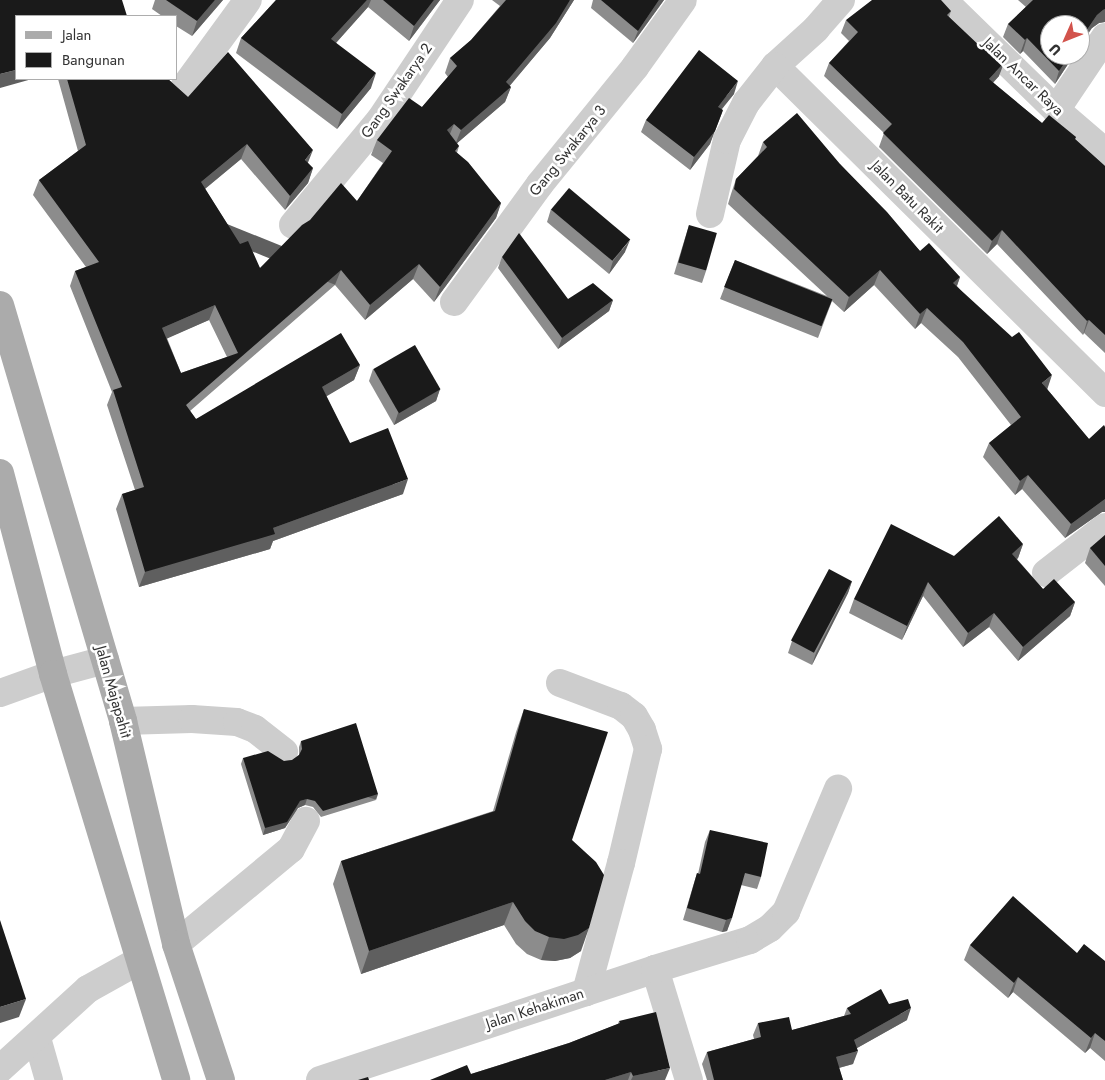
<!DOCTYPE html>
<style>
body{margin:0}
#map{position:relative;width:1105px;height:1080px;overflow:hidden;background:#fff;font-family:Jost,sans-serif}
div>[style]{position:absolute}
[style*='--x']{left:calc(var(--x)*1px);top:calc(var(--y)*1px);width:calc(var(--w)*1px);rotate:calc(var(--a)*1deg)}
.minor>*{height:28px;margin:-14px;padding:0 14px;transform-origin:14px;border-radius:14px;background:#cdcdcd}
.major>*{height:28px;margin:-14px;padding:0 14px;transform-origin:14px;border-radius:14px;background:#ababab}
.wall>*{inset:0;background:#8c8c8c}
.shaded-wall>*{inset:0;background:#5f5f5f;transform-origin:0 0}
.building>*{inset:0;background:#1a1a1a;transform-origin:0 0}
span{translate:-50% -50%;white-space:nowrap;text-align:center;line-height:1.15;-webkit-text-stroke:5px #fff;paint-order:stroke}
.street-label{font-size:15px;color:#333}
.legend{position:absolute;left:15px;top:15px;width:162px;height:65px;box-sizing:border-box;background:#fff;border:1px solid #adadad;margin:0;padding:6px 9px;list-style:none;font-size:15px;color:#333}
.legend li{display:flex;align-items:center;gap:10px;height:25px}
.legend b{width:25px;border:1px solid #adadad}
.north{position:absolute;left:1040px;top:15px;width:50px;height:50px;box-sizing:border-box;background:#fff;border:1px solid #adadad;border-radius:50%;rotate:226deg;font-size:14px;font-weight:700;line-height:20px;text-align:center;color:#333}
.north::after{content:'';display:block;margin:auto;width:18px;height:22px;background:#d2534c;clip-path:polygon(50% 0,100% 100%,50% 72%,0 100%)}
</style>
<div id="map">
<div class="minor">
<div style="--x:841;--y:0;--w:38;--a:131"></div>
<div style="--x:816;--y:29;--w:55;--a:137.9"></div>
<div style="--x:775;--y:66;--w:465;--a:44.7"></div>
<div style="--x:943;--y:0;--w:158;--a:44.2"></div>
<div style="--x:1056;--y:110;--w:65;--a:40.6"></div>
<div style="--x:183;--y:89;--w:110;--a:-53.9"></div>
<div style="--x:1056;--y:110;--w:88;--a:-56.1"></div>
<div style="--x:710;--y:214;--w:76;--a:-77.1"></div>
<div style="--x:727;--y:140;--w:42;--a:-62.8"></div>
<div style="--x:746;--y:103;--w:47;--a:-51.9"></div>
<div style="--x:293;--y:225;--w:136;--a:-50.4"></div>
<div style="--x:380;--y:120;--w:144;--a:-56.3"></div>
<div style="--x:454;--y:302;--w:146;--a:-53.9"></div>
<div style="--x:540;--y:184;--w:151;--a:-50.9"></div>
<div style="--x:635;--y:67;--w:82;--a:-54.4"></div>
<div style="--x:1046;--y:573;--w:75;--a:-37.9"></div>
<div style="--x:560;--y:683;--w:65;--a:20.7"></div>
<div style="--x:621;--y:706;--w:16;--a:38"></div>
<div style="--x:634;--y:716;--w:16;--a:60"></div>
<div style="--x:642;--y:730;--w:20;--a:72"></div>
<div style="--x:648;--y:749;--w:117;--a:103.3"></div>
<div style="--x:621;--y:863;--w:134;--a:105.2"></div>
<div style="--x:0;--y:693;--w:56;--a:-19.7"></div>
<div style="--x:53;--y:674;--w:54;--a:-15.1"></div>
<div style="--x:123;--y:721;--w:69;--a:-1.7"></div>
<div style="--x:192;--y:719;--w:45;--a:3.8"></div>
<div style="--x:237;--y:722;--w:19;--a:21"></div>
<div style="--x:255;--y:729;--w:37;--a:38"></div>
<div style="--x:176;--y:944;--w:149;--a:-39.6"></div>
<div style="--x:291;--y:849;--w:32;--a:-62"></div>
<div style="--x:655;--y:969;--w:116;--a:73"></div>
<div style="--x:37;--y:1038;--w:44;--a:74.1"></div>
<div style="--x:0;--y:1069;--w:119;--a:-42.3"></div>
<div style="--x:88;--y:989;--w:57;--a:-29.2"></div>
<div style="--x:320;--y:1080;--w:353;--a:-18.3"></div>
<div style="--x:655;--y:969;--w:99;--a:-17"></div>
<div style="--x:750;--y:940;--w:23;--a:-31"></div>
<div style="--x:770;--y:928;--w:23;--a:-45"></div>
<div style="--x:786;--y:912;--w:134;--a:-67.1"></div>
</div>
<div class="major">
<div style="--x:0;--y:305;--w:434;--a:73.5"></div>
<div style="--x:123;--y:721;--w:229;--a:76.6"></div>
<div style="--x:176;--y:944;--w:143;--a:71.7"></div>
<div style="--x:0;--y:473;--w:208;--a:75.2"></div>
<div style="--x:53;--y:674;--w:424;--a:73.1"></div>
</div>
<div class="wall">
<div style="clip-path:polygon(155px 0,223px 0,192px 36px,176px 26px,176px 16px,162px 16px,152px 9px)"></div>
<div style="clip-path:polygon(276px 0,440px 0,409px 41px,368px 7px,336px 43px,371px 88px,337px 129px,236px 53px,241px 38px)"></div>
<div style="clip-path:polygon(evenodd,492px 0,574px 0,550px 38px,509px 86px,511px 87px,505px 102px,457px 143px,459px 146px,457px 153px,501px 203px,496px 218px,434px 302px,413px 279px,365px 320px,335px 285px,190px 411px,196px 419px,360px 365px,354px 380px,326px 396px,350px 443px,403px 494px,273px 541px,270px 549px,139px 587px,116px 509px,122px 494px,135px 490px,107px 405px,112px 392px,70px 286px,75px 271px,86px 267px,33px 195px,39px 180px,78px 151px,58px 79px,168px 79px,188px 97px,308px 163px,313px 168px,308px 183px,285px 210px,241px 159px,205px 189px,240px 244px,260px 268px,357px 201px,383px 163px,371px 155px,377px 140px,422px 107px,448px 77px,445px 73px,450px 58px,471px 40px,500px 6px,492px 0,209px 320px,227px 357px,181px 373px,167px 338px,209px 320px)"></div>
<div style="clip-path:polygon(593px 0,664px 0,633px 43px,591px 8px)"></div>
<div style="clip-path:polygon(1018px 0,1105px 0,1105px 22px,1099px 23px,1092px 28px,1050px 55px,1074px 55px,1055px 84px,1023px 51px,1020px 54px,1003px 37px,1008px 24px,1026px 7px)"></div>
<div style="clip-path:polygon(951px 11px,949px 17px,999px 76px,993px 83px,1042px 123px,1076px 137px,1075px 139px,1105px 166px,1105px 353px,1084px 333px,1083px 335px,997px 244px,987px 254px,879px 147px,884px 133px,824px 76px,829px 63px,849px 41px,841px 33px,846px 20px)"></div>
<div style="clip-path:polygon(734px 94px,721px 109px,710px 144px,690px 170px,641px 132px,646px 120px)"></div>
<div style="clip-path:polygon(763px 142px,840px 164px,920px 251px,960px 277px,957px 286px,1047px 389px,1089px 439px,1105px 427px,1105px 512px,1102px 512px,1065px 538px,1022px 489px,1015px 495px,983px 457px,989px 443px,1011px 425px,958px 357px,921px 323px,915px 329px,874px 285px,844px 312px,832px 301px,818px 338px,720px 299px,735px 260px,827px 296px,728px 204px,731px 194px,736px 179px,758px 156px)"></div>
<div style="clip-path:polygon(551px 209px,625px 252px,609px 274px,547px 222px)"></div>
<div style="clip-path:polygon(689px 225px,706px 271px,702px 283px,674px 274px)"></div>
<div style="clip-path:polygon(502px 257px,568px 299px,613px 300px,609px 311px,558px 349px,498px 268px)"></div>
<div style="clip-path:polygon(373px 369px,440px 389px,436px 401px,394px 425px,369px 381px)"></div>
<div style="clip-path:polygon(1105px 535px,1105px 586px,1085px 563px,1090px 548px)"></div>
<div style="clip-path:polygon(1023px 544px,1018px 558px,1017px 559px,1043px 589px,1075px 602px,1070px 616px,1018px 661px,989px 627px,963px 647px,923px 596px,902px 640px,849px 613px,854px 599px,954px 556px)"></div>
<div style="clip-path:polygon(852px 581px,848px 593px,812px 665px,788px 653px,792px 641px)"></div>
<div style="clip-path:polygon(524px 709px,572px 840px,581px 951px,570px 958px,555px 961px,541px 960px,527px 954px,516px 944px,504px 925px,361px 974px,333px 884px,341px 861px,493px 811px,516px 732px)"></div>
<div style="clip-path:polygon(301px 741px,376px 800px,321px 817px,313px 807px,305px 805px,298px 808px,285px 828px,263px 835px,241px 764px,243px 758px,284px 761px,292px 760px,299px 755px,299px 747px)"></div>
<div style="clip-path:polygon(710px 830px,761px 877px,757px 889px,741px 885px,727px 931px,722px 932px,683px 920px,693px 886px,697px 873px,698px 874px,705px 842px)"></div>
<div style="clip-path:polygon(970px 945px,1077px 953px,1105px 961px,1105px 1061px,1090px 1048px,1085px 1053px,1013px 992px,1008px 998px,964px 960px)"></div>
<div style="clip-path:polygon(889px 1004px,907px 1020px,857px 1048px,853px 1064px,839px 1068px,843px 1080px,707px 1080px,702px 1064px,707px 1052px,754px 1039px,753px 1035px,758px 1023px,792px 1030px,844px 1016px,847px 1008px)"></div>
<div style="clip-path:polygon(619px 1021px,665px 1080px,430px 1080px,471px 1074px,569px 1043px,618px 1024px)"></div>
</div>
<div class="shaded-wall">
<div style="clip-path:polygon(215px 0,223px 0,192px 36px,197px 21px)"></div>
<div style="clip-path:polygon(367px 0,371px 0,368px 7px,326px 54px,331px 39px)"></div>
<div style="clip-path:polygon(434px 0,440px 0,409px 41px,414px 26px)"></div>
<div style="clip-path:polygon(570px 0,574px 0,550px 38px,503px 94px,511px 87px,505px 102px,455px 145px,461px 130px,506px 82px)"></div>
<div style="clip-path:polygon(659px 0,664px 0,633px 43px,638px 31px)"></div>
<div style="clip-path:polygon(1105px 9px,1105px 22px,1099px 23px,1092px 28px,1080px 46px,1080px 40px,1097px 15px,1103px 10px)"></div>
<div style="clip-path:polygon(1027px 38px,1023px 51px,1020px 54px,1025px 40px)"></div>
<div style="clip-path:polygon(1070px 55px,1074px 55px,1055px 84px,1059px 71px)"></div>
<div style="clip-path:polygon(1004px 63px,999px 76px,984px 92px,989px 79px)"></div>
<div style="clip-path:polygon(16px 70px,16px 79px,32px 79px,0 88px,0 74px)"></div>
<div style="clip-path:polygon(376px 73px,371px 88px,337px 129px,342px 114px)"></div>
<div style="clip-path:polygon(738px 81px,734px 94px,714px 119px,718px 107px)"></div>
<div style="clip-path:polygon(723px 110px,710px 144px,690px 170px,694px 157px)"></div>
<div style="clip-path:polygon(454px 124px,448px 139px,447px 130px)"></div>
<div style="clip-path:polygon(247px 144px,241px 159px,195px 197px,201px 182px)"></div>
<div style="clip-path:polygon(313px 150px,307px 165px,305px 160px)"></div>
<div style="clip-path:polygon(313px 168px,308px 183px,285px 210px,290px 196px)"></div>
<div style="clip-path:polygon(501px 203px,496px 218px,434px 302px,440px 287px)"></div>
<div style="clip-path:polygon(1002px 230px,997px 244px,987px 254px,992px 241px)"></div>
<div style="clip-path:polygon(630px 240px,625px 252px,609px 274px,613px 261px)"></div>
<div style="clip-path:polygon(419px 264px,413px 279px,365px 320px,370px 305px)"></div>
<div style="left:341px;top:270px;width:16px;height:206px;rotate:112deg"></div>
<div style="clip-path:polygon(880px 270px,874px 285px,844px 312px,849px 297px)"></div>
<div style="clip-path:polygon(960px 277px,955px 291px,953px 283px)"></div>
<div style="clip-path:polygon(613px 300px,609px 311px,558px 349px,562px 338px)"></div>
<div style="clip-path:polygon(215px 305px,209px 320px,157px 343px,162px 328px)"></div>
<div style="clip-path:polygon(927px 308px,921px 323px,915px 329px,920px 314px)"></div>
<div style="clip-path:polygon(1089px 320px,1084px 333px,1083px 335px,1087px 321px)"></div>
<div style="clip-path:polygon(360px 365px,354px 380px,317px 402px,322px 387px)"></div>
<div style="clip-path:polygon(1052px 375px,1047px 390px,1042px 383px)"></div>
<div style="clip-path:polygon(440px 389px,436px 401px,394px 425px,398px 413px)"></div>
<div style="clip-path:polygon(1028px 475px,1022px 489px,1015px 495px,1020px 481px)"></div>
<div style="clip-path:polygon(408px 479px,403px 494px,273px 541px,270px 549px,139px 587px,145px 572px,273px 528px)"></div>
<div style="clip-path:polygon(1105px 499px,1105px 512px,1102px 512px,1065px 538px,1071px 524px)"></div>
<div style="clip-path:polygon(1023px 544px,1018px 558px,1007px 568px,1012px 554px)"></div>
<div style="clip-path:polygon(852px 581px,848px 593px,812px 665px,816px 653px)"></div>
<div style="clip-path:polygon(928px 582px,923px 596px,902px 640px,907px 626px)"></div>
<div style="clip-path:polygon(1075px 602px,1070px 616px,1018px 661px,1023px 647px)"></div>
<div style="clip-path:polygon(994px 613px,989px 627px,963px 647px,968px 633px)"></div>
<div style="left:378px;top:794px;width:6px;height:58px;rotate:108deg"></div>
<div style="clip-path:polygon(307px 799px,305px 805px,298px 808px,285px 828px,263px 835px,265px 828px,300px 801px)"></div>
<div style="clip-path:polygon(513px 902px,504px 925px,361px 974px,369px 951px)"></div>
<div style="clip-path:polygon(732px 918px,727px 931px,722px 932px,726px 920px)"></div>
<div style="clip-path:polygon(589px 928px,581px 951px,570px 958px,555px 961px,541px 960px,549px 937px)"></div>
<div style="clip-path:polygon(1018px 977px,1013px 992px,1008px 998px,1014px 983px)"></div>
<div style="clip-path:polygon(26px 999px,19px 1017px,0 1023px,0 1007px)"></div>
<div style="clip-path:polygon(911px 1008px,907px 1020px,850px 1052px,854px 1040px)"></div>
<div style="clip-path:polygon(1095px 1033px,1090px 1048px,1085px 1053px,1091px 1038px)"></div>
<div style="clip-path:polygon(858px 1051px,853px 1064px,831px 1070px,836px 1057px)"></div>
<div style="clip-path:polygon(670px 1068px,665px 1080px,631px 1080px,633px 1076px)"></div>
<div style="clip-path:polygon(631px 1072px,628px 1080px,605px 1080px)"></div>
</div>
<div class="building">
<div style="clip-path:polygon(0 0,122px 0,127px 16px,16px 16px,16px 70px,0 74px)"></div>
<div style="clip-path:polygon(166px 0,215px 0,197px 21px)"></div>
<div style="clip-path:polygon(276px 0,367px 0,331px 39px,376px 73px,342px 114px,241px 38px)"></div>
<div style="clip-path:polygon(383px 0,434px 0,414px 26px)"></div>
<div style="clip-path:polygon(evenodd,506px 0,570px 0,556px 23px,506px 82px,511px 87px,461px 130px,454px 124px,447px 130px,459px 146px,455px 151px,468px 162px,501px 203px,440px 287px,419px 264px,370px 305px,341px 270px,186px 405px,196px 419px,341px 333px,360px 365px,322px 387px,350px 443px,388px 428px,408px 479px,273px 528px,275px 534px,145px 572px,122px 494px,144px 487px,113px 390px,122px 387px,75px 271px,99px 262px,39px 180px,86px 145px,67px 79px,168px 79px,188px 97px,228px 52px,313px 150px,305px 160px,313px 168px,290px 196px,247px 144px,201px 182px,240px 244px,248px 241px,260px 268px,302px 225px,310px 220px,341px 183px,357px 201px,392px 151px,377px 140px,409px 98px,422px 107px,457px 66px,450px 58px,471px 40px,506px 0,215px 305px,238px 353px,181px 373px,162px 328px,215px 305px)"></div>
<div style="clip-path:polygon(601px 0,659px 0,638px 31px)"></div>
<div style="clip-path:polygon(872px 0,941px 0,951px 11px,947px 15px,983px 49px,986px 46px,1004px 63px,989px 79px,1042px 123px,1049px 115px,1076px 137px,1075px 139px,1105px 166px,1105px 335px,1089px 320px,1087px 321px,1002px 230px,992px 241px,883px 133px,892px 124px,829px 63px,858px 32px,846px 20px)"></div>
<div style="clip-path:polygon(1033px 0,1105px 0,1105px 9px,1103px 10px,1097px 15px,1080px 40px,1080px 25px,1050px 25px,1050px 55px,1070px 55px,1059px 71px,1027px 38px,1025px 40px,1008px 24px)"></div>
<div style="clip-path:polygon(699px 50px,738px 81px,718px 107px,723px 110px,715px 131px,694px 157px,646px 120px)"></div>
<div style="clip-path:polygon(797px 113px,840px 164px,887px 212px,920px 251px,929px 243px,960px 277px,953px 283px,1012px 337px,1019px 332px,1052px 375px,1042px 383px,1089px 439px,1104px 425px,1105px 427px,1105px 499px,1071px 524px,1028px 475px,1020px 481px,989px 443px,1021px 417px,963px 342px,927px 308px,920px 314px,880px 270px,849px 297px,734px 189px,736px 179px,767px 147px,763px 142px)"></div>
<div style="left:569px;top:188px;width:80px;height:28px;rotate:40deg"></div>
<div style="left:689px;top:225px;width:29px;height:39px;rotate:16deg"></div>
<div style="clip-path:polygon(519px 233px,568px 299px,593px 283px,613px 300px,562px 338px,502px 257px)"></div>
<div style="left:735px;top:260px;width:105px;height:29px;rotate:22deg"></div>
<div style="left:415px;top:345px;width:51px;height:48px;rotate:60deg"></div>
<div style="clip-path:polygon(999px 516px,1023px 544px,1012px 554px,1043px 589px,1054px 579px,1075px 602px,1023px 647px,994px 613px,968px 633px,928px 582px,907px 626px,854px 599px,891px 524px,954px 556px)"></div>
<div style="clip-path:polygon(1105px 535px,1105px 566px,1090px 548px)"></div>
<div style="left:829px;top:569px;width:26px;height:81px;rotate:28deg"></div>
<div style="clip-path:polygon(524px 709px,608px 732px,572px 840px,596px 862px,604px 875px,589px 928px,578px 935px,564px 939px,549px 937px,535px 931px,525px 921px,513px 902px,369px 951px,341px 861px,495px 811px)"></div>
<div style="clip-path:polygon(356px 723px,378px 794px,323px 811px,315px 801px,307px 799px,300px 801px,287px 822px,265px 828px,243px 758px,268px 751px,284px 761px,292px 760px,299px 755px,302px 749px,301px 741px)"></div>
<div style="clip-path:polygon(710px 830px,768px 843px,761px 877px,745px 873px,732px 918px,726px 920px,687px 908px,697px 873px,700px 874px)"></div>
<div style="clip-path:polygon(1013px 896px,1077px 953px,1084px 944px,1105px 961px,1105px 1041px,1095px 1033px,1091px 1038px,1018px 977px,1014px 983px,970px 945px)"></div>
<div style="clip-path:polygon(0 920px,26px 999px,0 1007px)"></div>
<div style="clip-path:polygon(881px 989px,889px 1004px,908px 999px,911px 1008px,854px 1040px,858px 1051px,836px 1057px,843px 1080px,714px 1080px,707px 1052px,761px 1037px,758px 1023px,789px 1017px,792px 1030px,851px 1014px,847px 1008px)"></div>
<div style="clip-path:polygon(656px 1012px,670px 1068px,633px 1076px,631px 1072px,605px 1080px,430px 1080px,467px 1065px,471px 1074px,569px 1043px,620px 1023px,619px 1021px)"></div>
<div style="clip-path:polygon(368px 1077px,369px 1080px,358px 1080px)"></div>
</div>
<div class="street-label">
<span style="left:1023px;top:77px;rotate:44deg">Jalan Ancar Raya</span>
<span style="left:397px;top:91px;rotate:-55deg">Gang Swakarya 2</span>
<span style="left:568px;top:151px;rotate:-51deg">Gang Swakarya 3</span>
<span style="left:907px;top:197px;rotate:45deg">Jalan Batu Rakit</span>
<span style="left:113px;top:692px;rotate:74deg">Jalan Majapahit</span>
<span style="left:535px;top:1009px;rotate:-18deg">Jalan Kehakiman</span>
</div>
<ul class="legend">
<li><b style="height:6px;background:#ababab"></b>Jalan</li>
<li><b style="height:14px;background:#1a1a1a"></b>Bangunan</li>
</ul>
<div class="north">U</div>
</div>
